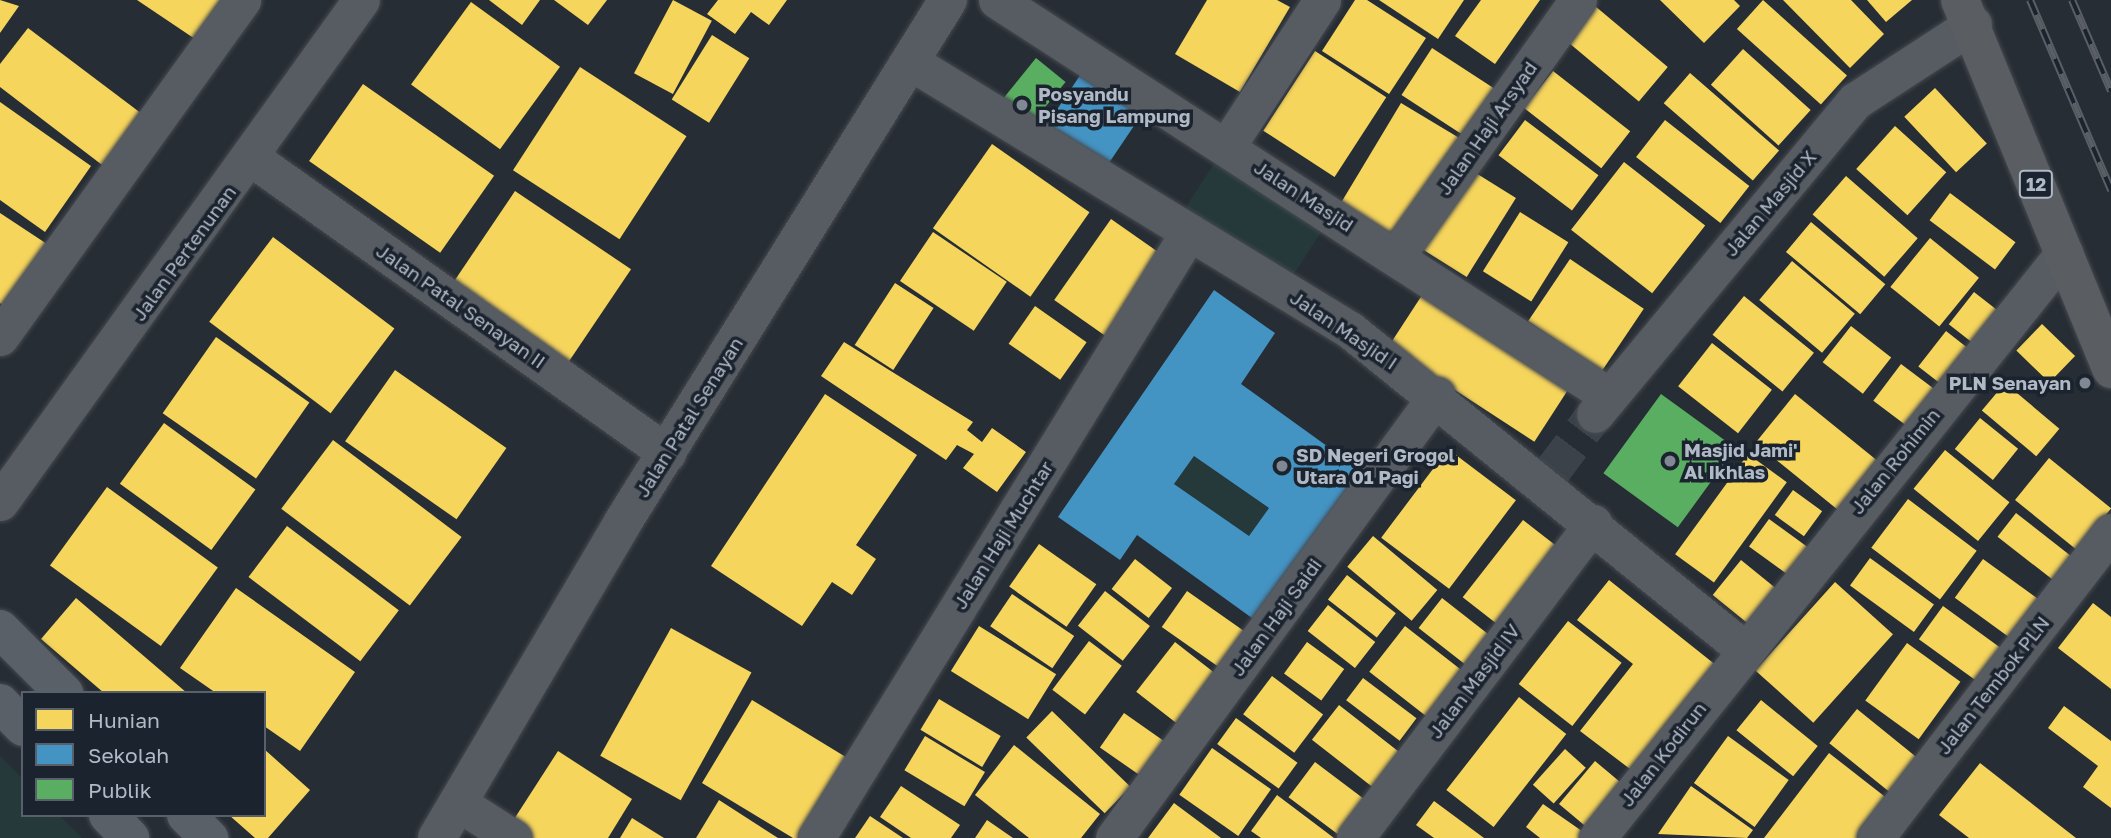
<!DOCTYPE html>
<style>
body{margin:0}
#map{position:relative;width:2111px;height:838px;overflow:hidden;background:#272d34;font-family:"Golos Text",sans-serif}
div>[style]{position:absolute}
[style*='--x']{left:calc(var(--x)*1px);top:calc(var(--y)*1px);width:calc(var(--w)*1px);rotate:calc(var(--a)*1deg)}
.green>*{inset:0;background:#25393b;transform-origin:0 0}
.homes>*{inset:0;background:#f6d55c;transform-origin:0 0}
.schools>*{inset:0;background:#4393c3;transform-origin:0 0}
.public>*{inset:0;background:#5aae61;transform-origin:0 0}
.minor-tunnel>*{height:37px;margin-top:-18.5px;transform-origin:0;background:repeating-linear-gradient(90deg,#3c424a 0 37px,transparent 0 55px)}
.roads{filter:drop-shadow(0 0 2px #45494f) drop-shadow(0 0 2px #45494f)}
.minor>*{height:37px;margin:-18.5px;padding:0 18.5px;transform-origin:18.5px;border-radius:18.5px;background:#575b62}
.tertiary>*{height:38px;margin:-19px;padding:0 19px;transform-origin:19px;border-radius:19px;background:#575b62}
.secondary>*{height:38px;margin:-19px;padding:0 19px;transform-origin:19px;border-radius:19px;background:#5a6068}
.trunk>*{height:38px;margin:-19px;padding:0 19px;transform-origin:19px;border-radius:19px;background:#5a5e63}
.rail>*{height:8px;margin-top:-4px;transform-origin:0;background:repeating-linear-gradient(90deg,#1b242e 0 16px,#5a5f66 0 32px);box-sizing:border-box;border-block:2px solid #5a5f66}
.dots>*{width:19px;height:19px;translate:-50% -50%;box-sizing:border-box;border:4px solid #1b242e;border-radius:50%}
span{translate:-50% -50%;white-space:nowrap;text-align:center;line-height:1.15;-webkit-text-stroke:7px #1b242e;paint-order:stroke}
.shield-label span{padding:2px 5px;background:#1b242e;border:2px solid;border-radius:5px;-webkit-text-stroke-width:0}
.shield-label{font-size:18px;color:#b0b9c6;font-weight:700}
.poi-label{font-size:19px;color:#b0b9c6;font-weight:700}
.left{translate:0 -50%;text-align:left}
.right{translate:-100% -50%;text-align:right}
.street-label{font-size:19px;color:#b0b9c6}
.legend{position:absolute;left:21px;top:691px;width:245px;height:126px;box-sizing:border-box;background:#1b242e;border:2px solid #57606b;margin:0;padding:9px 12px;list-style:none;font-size:21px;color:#b0b9c6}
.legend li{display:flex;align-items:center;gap:14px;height:35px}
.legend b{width:35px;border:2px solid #57606b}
</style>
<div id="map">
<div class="green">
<div style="left:1221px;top:153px;width:127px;height:74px;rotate:33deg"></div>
<div style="left:1194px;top:456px;width:91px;height:34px;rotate:35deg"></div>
<div style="clip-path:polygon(0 756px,23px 779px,23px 815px,59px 815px,82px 838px,0 838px)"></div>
</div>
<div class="homes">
<div style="clip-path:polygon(0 0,19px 6px,0 33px)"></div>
<div style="clip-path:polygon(137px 0,226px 0,198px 41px)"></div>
<div style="clip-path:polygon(489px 0,540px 0,522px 25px)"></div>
<div style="clip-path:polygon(554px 0,607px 0,588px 25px)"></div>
<div style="left:673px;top:0;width:44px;height:83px;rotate:28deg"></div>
<div style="clip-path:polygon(718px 0,787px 0,769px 25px,751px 12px,735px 34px,707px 14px)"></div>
<div style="clip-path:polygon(1207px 0,1277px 0,1290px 7px,1240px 92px,1175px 54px)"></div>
<div style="clip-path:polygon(1355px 0,1367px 0,1426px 38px,1389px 94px,1322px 51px)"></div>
<div style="clip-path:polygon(1379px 0,1464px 0,1438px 39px)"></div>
<div style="clip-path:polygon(1481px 0,1540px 0,1495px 64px,1455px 36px)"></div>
<div style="clip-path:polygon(1660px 0,1734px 0,1740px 6px,1704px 43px)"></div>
<div style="left:1763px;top:0;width:113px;height:39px;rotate:42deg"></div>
<div style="clip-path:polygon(1783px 0,1851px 0,1884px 34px,1850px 68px)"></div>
<div style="clip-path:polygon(1867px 0,1912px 0,1886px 22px)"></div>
<div style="left:471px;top:2px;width:110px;height:102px;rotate:36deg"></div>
<div style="left:1595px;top:6px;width:95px;height:45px;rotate:40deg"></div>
<div style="clip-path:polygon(28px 28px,150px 120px,110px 171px,0 87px,0 64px)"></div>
<div style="left:712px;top:35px;width:44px;height:76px;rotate:32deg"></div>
<div style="left:1432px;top:48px;width:77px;height:56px;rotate:33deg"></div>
<div style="left:1743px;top:49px;width:91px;height:48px;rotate:42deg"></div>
<div style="left:1315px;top:51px;width:85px;height:95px;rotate:33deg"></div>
<div style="left:580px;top:67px;width:127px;height:123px;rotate:33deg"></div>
<div style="left:1553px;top:71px;width:98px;height:47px;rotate:38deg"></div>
<div style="left:1690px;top:73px;width:118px;height:40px;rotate:41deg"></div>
<div style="left:363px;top:84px;width:160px;height:94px;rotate:35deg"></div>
<div style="left:1935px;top:88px;width:76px;height:42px;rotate:47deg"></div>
<div style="clip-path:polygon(0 102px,91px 166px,45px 232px,0 200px)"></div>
<div style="left:1401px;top:103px;width:69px;height:119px;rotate:31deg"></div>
<div style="left:1525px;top:120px;width:92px;height:44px;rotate:37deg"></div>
<div style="left:1665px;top:120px;width:107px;height:47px;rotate:38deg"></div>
<div style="left:1895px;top:126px;width:69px;height:58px;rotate:42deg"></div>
<div style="left:992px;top:144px;width:119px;height:103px;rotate:35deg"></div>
<div style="left:1624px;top:162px;width:103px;height:86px;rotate:38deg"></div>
<div style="left:1471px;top:170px;width:53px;height:93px;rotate:32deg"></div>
<div style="left:1846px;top:176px;width:95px;height:51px;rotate:41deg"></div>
<div style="left:515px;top:191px;width:140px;height:120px;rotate:34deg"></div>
<div style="left:1950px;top:193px;width:82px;height:34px;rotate:37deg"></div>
<div style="left:1520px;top:212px;width:57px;height:70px;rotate:32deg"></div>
<div style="clip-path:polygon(0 213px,47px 244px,5px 307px,0 303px)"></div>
<div style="left:1111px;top:219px;width:70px;height:99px;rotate:35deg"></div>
<div style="left:1811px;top:222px;width:97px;height:39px;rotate:40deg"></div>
<div style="left:933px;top:232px;width:89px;height:59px;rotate:34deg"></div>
<div style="left:273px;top:237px;width:152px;height:106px;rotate:37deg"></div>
<div style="left:1930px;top:238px;width:63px;height:63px;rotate:39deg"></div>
<div style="left:1570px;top:259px;width:89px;height:75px;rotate:34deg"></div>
<div style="left:1792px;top:261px;width:82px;height:51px;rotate:40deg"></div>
<div style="left:895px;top:283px;width:46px;height:74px;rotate:33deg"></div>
<div style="left:1426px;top:289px;width:174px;height:69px;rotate:33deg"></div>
<div style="left:1974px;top:292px;width:39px;height:41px;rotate:38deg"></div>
<div style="left:1744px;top:296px;width:90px;height:50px;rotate:39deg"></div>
<div style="left:1035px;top:306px;width:63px;height:46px;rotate:35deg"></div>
<div style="left:2042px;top:324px;width:46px;height:37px;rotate:44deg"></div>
<div style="left:1851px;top:326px;width:51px;height:46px;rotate:38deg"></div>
<div style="left:1946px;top:331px;width:36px;height:45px;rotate:38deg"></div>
<div style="left:216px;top:337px;width:114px;height:93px;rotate:35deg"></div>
<div style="clip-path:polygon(844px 342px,973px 422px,967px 430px,982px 442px,992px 428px,1026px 452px,997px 492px,963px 468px,974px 454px,957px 445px,946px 460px,821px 376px)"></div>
<div style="left:1712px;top:343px;width:76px;height:55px;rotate:38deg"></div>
<div style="left:1901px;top:364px;width:50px;height:46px;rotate:37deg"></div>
<div style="left:395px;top:370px;width:136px;height:87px;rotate:35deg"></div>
<div style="left:2005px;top:383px;width:71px;height:36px;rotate:40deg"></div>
<div style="clip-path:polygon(825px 394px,917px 455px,856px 545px,876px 559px,852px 595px,832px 582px,802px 626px,711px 566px)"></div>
<div style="left:1795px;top:394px;width:106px;height:63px;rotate:39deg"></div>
<div style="left:1980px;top:418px;width:49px;height:40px;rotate:39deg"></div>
<div style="left:164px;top:423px;width:113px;height:75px;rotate:36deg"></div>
<div style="left:333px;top:440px;width:161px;height:86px;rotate:37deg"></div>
<div style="left:1448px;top:449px;width:85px;height:111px;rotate:37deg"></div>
<div style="left:1945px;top:450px;width:83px;height:50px;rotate:39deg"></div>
<div style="left:1748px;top:454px;width:48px;height:124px;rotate:36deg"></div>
<div style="left:2049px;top:458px;width:80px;height:54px;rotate:39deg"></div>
<div style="left:107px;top:487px;width:137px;height:97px;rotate:36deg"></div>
<div style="left:1793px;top:490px;width:36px;height:31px;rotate:36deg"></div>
<div style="left:1908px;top:499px;width:86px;height:61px;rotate:37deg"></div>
<div style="left:2016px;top:513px;width:73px;height:30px;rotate:38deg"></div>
<div style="left:1769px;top:519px;width:54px;height:34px;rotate:36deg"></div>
<div style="left:1523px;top:520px;width:55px;height:98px;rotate:38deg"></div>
<div style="left:287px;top:526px;width:140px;height:64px;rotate:37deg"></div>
<div style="left:1373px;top:536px;width:84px;height:40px;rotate:40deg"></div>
<div style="left:1039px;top:544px;width:70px;height:52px;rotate:35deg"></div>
<div style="left:1870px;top:558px;width:79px;height:34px;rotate:36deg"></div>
<div style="left:1135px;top:559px;width:47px;height:38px;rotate:38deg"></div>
<div style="left:1983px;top:559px;width:80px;height:48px;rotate:36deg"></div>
<div style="left:1741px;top:560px;width:48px;height:45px;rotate:39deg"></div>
<div style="left:1347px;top:575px;width:62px;height:31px;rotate:38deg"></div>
<div style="clip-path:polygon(1609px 580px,1717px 666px,1634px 772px,1580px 731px,1633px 664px,1577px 620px)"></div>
<div style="left:1835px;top:582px;width:78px;height:119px;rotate:42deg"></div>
<div style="clip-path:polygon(236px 588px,355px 672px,300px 751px,264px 726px,264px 693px,216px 693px,180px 668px)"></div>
<div style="left:1105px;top:591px;width:57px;height:44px;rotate:38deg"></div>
<div style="left:1187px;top:591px;width:80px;height:44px;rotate:35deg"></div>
<div style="left:1012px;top:594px;width:75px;height:39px;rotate:34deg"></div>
<div style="clip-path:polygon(76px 598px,187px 693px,104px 693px,41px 639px)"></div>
<div style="left:1442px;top:598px;width:73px;height:38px;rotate:38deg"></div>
<div style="clip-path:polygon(2093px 603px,2111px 617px,2111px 689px,2058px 648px)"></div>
<div style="left:1328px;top:605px;width:60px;height:33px;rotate:38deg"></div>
<div style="left:1943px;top:606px;width:82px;height:41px;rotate:36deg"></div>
<div style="left:1568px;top:621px;width:68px;height:80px;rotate:38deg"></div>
<div style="left:979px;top:626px;width:91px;height:53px;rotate:32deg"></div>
<div style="left:1405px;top:626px;width:78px;height:58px;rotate:38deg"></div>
<div style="left:671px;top:628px;width:92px;height:146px;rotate:29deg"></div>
<div style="left:1089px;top:641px;width:41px;height:61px;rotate:37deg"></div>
<div style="left:1175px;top:642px;width:63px;height:63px;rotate:38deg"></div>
<div style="left:1307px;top:642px;width:46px;height:39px;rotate:36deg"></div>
<div style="left:1907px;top:643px;width:66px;height:71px;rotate:36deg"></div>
<div style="left:1272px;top:676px;width:64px;height:48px;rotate:37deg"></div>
<div style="left:1363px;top:678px;width:67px;height:28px;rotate:37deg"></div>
<div style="left:1519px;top:697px;width:60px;height:118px;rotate:38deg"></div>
<div style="left:939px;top:699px;width:72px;height:36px;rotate:31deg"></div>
<div style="clip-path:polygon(752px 700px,854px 762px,808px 838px,793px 838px,702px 783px)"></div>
<div style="left:1761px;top:700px;width:73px;height:39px;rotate:39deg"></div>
<div style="left:1339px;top:705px;width:78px;height:44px;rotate:38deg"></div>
<div style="clip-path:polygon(2064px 706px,2111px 741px,2111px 808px,2083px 787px,2098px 766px,2048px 728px)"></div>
<div style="left:1857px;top:709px;width:85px;height:44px;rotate:39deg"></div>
<div style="left:1052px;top:711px;width:109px;height:37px;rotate:44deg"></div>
<div style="left:1124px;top:713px;width:50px;height:42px;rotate:35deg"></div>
<div style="left:1236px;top:718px;width:76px;height:32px;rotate:36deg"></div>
<div style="left:925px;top:736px;width:70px;height:40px;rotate:31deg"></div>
<div style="left:1728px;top:736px;width:75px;height:58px;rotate:36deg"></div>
<div style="clip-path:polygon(1014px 745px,1100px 814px,1081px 838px,1029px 838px,975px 795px)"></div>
<div style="left:1212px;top:748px;width:72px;height:57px;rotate:35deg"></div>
<div style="clip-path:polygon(264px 749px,310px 790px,268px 838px,255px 838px,229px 815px,264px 815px)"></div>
<div style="left:1565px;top:749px;width:28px;height:48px;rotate:42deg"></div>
<div style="clip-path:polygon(558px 751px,632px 799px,608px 838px,526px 838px,509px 827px)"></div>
<div style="clip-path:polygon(1829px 753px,1893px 803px,1866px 838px,1764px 838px)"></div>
<div style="left:1595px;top:761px;width:42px;height:56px;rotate:40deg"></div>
<div style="left:1315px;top:762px;width:66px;height:44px;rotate:37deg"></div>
<div style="clip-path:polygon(1980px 763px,2076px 838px,1969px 838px,1939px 815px)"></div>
<div style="clip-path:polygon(901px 786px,960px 825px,951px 838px,911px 838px,880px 817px)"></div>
<div style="clip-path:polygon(1691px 786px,1753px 830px,1747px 838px,1658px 834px)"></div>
<div style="clip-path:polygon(1277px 795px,1334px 838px,1261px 838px,1251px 831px)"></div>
<div style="clip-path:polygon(719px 800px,778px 838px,696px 838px)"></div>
<div style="clip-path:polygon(1434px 801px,1484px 838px,1434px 838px,1416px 825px)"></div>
<div style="clip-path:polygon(1174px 803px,1221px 838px,1148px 838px)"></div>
<div style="clip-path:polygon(1543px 804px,1592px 838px,1540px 838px,1526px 827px)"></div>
<div style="clip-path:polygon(870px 816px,903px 838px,855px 838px)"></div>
<div style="clip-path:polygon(632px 818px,664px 838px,620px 838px)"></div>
<div style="clip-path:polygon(987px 820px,1013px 838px,975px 838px)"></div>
</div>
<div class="schools">
<div style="left:1085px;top:68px;width:73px;height:76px;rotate:34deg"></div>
<div style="clip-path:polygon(evenodd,1214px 290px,1275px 333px,1241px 384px,1370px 477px,1263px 626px,1137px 535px,1120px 560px,1058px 517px,1214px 290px,1194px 456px,1269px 508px,1249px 536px,1174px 484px,1194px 456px)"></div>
</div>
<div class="public">
<div style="left:1036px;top:58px;width:38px;height:60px;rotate:39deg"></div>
<div style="left:1661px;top:394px;width:92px;height:98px;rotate:36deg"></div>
</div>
<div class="minor-tunnel">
<div style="--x:1549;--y:475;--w:76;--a:-53"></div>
</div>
<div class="roads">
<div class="minor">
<div style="--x:997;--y:0;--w:729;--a:32.91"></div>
<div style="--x:909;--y:61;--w:517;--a:31.38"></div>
<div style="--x:1350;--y:330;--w:507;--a:39"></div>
<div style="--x:1227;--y:146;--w:174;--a:-56.9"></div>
<div style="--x:253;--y:159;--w:508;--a:35.38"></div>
<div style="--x:1396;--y:256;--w:314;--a:-54.6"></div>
<div style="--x:0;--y:337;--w:415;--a:-54.3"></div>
<div style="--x:1595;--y:414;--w:407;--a:-50.3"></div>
<div style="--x:1855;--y:101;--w:141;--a:-33.1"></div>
<div style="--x:0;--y:502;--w:618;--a:-54.28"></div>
<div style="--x:457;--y:802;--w:67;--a:32.7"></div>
<div style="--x:816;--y:838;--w:712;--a:-58.39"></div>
<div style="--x:1114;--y:838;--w:548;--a:-53.9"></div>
<div style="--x:1355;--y:838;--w:395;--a:-52.9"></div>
<div style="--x:1597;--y:838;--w:749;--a:-51.4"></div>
<div style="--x:1875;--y:838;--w:386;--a:-52.4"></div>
</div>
<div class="tertiary">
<div style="--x:437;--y:838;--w:367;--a:-59.5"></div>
<div style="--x:623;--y:522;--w:615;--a:-58.09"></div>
</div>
<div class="secondary">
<div style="--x:0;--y:629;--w:91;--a:45"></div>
<div style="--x:0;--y:703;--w:33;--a:46"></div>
<div style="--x:108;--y:815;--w:32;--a:46"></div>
<div style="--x:186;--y:815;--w:33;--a:45"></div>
</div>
<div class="trunk">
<div style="--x:1960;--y:0;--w:399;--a:67.7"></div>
</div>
</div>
<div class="rail">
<div style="--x:2030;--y:0;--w:207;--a:66.9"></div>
<div style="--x:2072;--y:0;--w:99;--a:66.8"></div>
</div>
<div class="dots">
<div style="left:1022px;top:105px;background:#808893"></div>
<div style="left:2085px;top:383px;background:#808893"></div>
<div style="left:1670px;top:461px;background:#808893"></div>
<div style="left:1282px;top:466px;background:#808893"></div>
</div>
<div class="shield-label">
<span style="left:2036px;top:184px">12</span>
</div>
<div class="poi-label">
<span class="left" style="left:1038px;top:105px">Posyandu<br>Pisang Lampung</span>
<span class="right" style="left:2071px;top:383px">PLN Senayan</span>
<span class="left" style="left:1684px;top:461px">Masjid Jami'<br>Al Ikhlas</span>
<span class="left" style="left:1296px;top:466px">SD Negeri Grogol<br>Utara 01 Pagi</span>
</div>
<div class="street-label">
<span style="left:1487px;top:128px;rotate:-55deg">Jalan Haji Arsyad</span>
<span style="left:1304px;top:196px;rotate:33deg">Jalan Masjid</span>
<span style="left:1770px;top:203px;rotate:-50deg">Jalan Masjid X</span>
<span style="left:184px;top:253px;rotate:-54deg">Jalan Pertenunan</span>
<span style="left:461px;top:306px;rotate:35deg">Jalan Patal Senayan II</span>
<span style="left:1344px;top:330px;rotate:34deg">Jalan Masjid I</span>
<span style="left:689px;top:417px;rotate:-58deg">Jalan Patal Senayan</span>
<span style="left:1895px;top:461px;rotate:-51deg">Jalan Rohimin</span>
<span style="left:1003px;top:535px;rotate:-58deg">Jalan Haji Muchtar</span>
<span style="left:1276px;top:617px;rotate:-54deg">Jalan Haji Saidi</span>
<span style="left:1474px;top:681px;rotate:-53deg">Jalan Masjid IV</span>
<span style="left:1993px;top:685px;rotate:-52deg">Jalan Tembok PLN</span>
<span style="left:1663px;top:754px;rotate:-52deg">Jalan Kodirun</span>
</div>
<ul class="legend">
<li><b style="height:19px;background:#f6d55c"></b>Hunian</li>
<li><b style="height:19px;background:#4393c3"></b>Sekolah</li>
<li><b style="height:19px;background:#5aae61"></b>Publik</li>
</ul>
</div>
